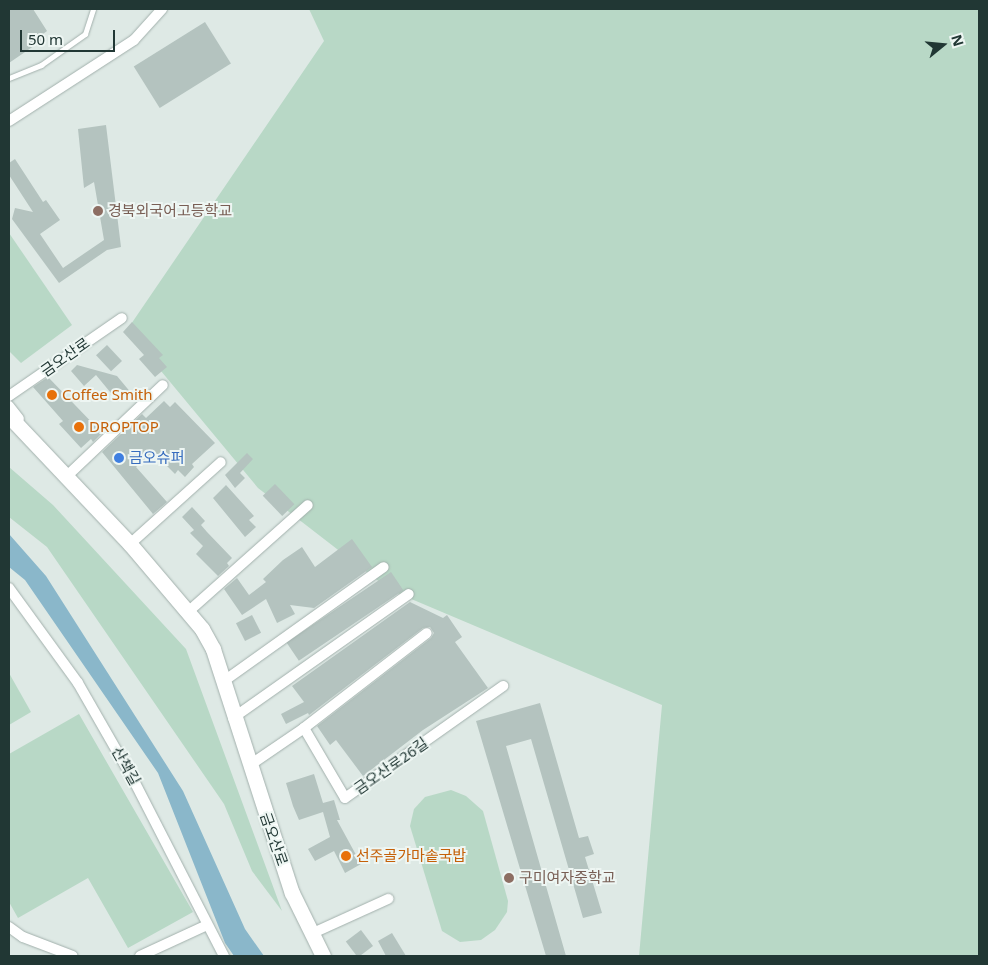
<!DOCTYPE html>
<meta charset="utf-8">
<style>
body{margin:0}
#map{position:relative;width:988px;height:965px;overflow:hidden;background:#dee9e5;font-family:"Noto Sans","Noto Sans KR",sans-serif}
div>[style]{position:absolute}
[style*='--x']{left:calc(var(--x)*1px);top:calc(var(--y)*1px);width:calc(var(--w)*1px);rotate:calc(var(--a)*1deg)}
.green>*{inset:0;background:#b8d8c6}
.water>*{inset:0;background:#8ab7ca}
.building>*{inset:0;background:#b4c3bf;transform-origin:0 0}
.roads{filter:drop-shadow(0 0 1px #a2b0ac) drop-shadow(0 0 1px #a2b0ac)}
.lane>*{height:5px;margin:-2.5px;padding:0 2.5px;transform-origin:2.5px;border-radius:2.5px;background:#fff}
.street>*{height:10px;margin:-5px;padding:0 5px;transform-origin:5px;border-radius:5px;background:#fff}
.secondary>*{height:15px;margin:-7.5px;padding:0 7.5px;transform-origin:7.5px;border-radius:7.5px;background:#fff}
.dots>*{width:14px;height:14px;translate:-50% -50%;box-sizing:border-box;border:2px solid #eef6f3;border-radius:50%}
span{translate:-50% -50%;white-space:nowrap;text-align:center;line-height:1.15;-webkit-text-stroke:4px #eef6f3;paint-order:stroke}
.education-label{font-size:15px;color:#785e54}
.left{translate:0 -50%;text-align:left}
.street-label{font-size:15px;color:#213734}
.food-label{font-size:15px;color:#c56008}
.shop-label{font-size:15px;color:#366cbe}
.frame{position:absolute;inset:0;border:10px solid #213734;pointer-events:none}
.north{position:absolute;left:918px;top:20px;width:50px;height:50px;-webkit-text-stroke:4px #eef6f3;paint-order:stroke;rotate:73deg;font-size:14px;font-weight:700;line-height:20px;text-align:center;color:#213734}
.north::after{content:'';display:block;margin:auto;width:18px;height:22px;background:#213734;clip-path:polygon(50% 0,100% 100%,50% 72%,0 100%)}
.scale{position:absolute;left:20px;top:30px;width:95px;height:22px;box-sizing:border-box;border:2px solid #213734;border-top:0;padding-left:6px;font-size:15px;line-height:18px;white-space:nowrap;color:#213734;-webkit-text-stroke:4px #eef6f3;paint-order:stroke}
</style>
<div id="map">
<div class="green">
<div style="clip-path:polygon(309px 9px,979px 9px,979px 956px,639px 956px,662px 705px,390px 590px,258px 488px,127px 330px,324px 41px)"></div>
<div style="clip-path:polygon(9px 233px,72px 325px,21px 363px,9px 351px)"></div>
<div style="clip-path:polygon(9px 467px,53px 505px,186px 649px,282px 911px,252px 871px,224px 804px,47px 547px,9px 517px)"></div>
<div style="clip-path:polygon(9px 673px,31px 712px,9px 725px)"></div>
<div style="clip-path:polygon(79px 714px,193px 912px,128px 948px,88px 878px,18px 918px,9px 902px,9px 754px)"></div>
<div style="clip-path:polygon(451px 790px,466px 796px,483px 811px,508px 901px,507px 912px,495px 930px,481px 940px,460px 942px,442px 931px,410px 826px,414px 809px,425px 797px)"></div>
</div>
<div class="water">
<div style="clip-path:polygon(9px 534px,46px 576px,183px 791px,245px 929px,264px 956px,234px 956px,225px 943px,158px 773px,25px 580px,9px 567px)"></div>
</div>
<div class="building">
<div style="clip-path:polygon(9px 9px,33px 9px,47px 31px,43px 34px,44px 39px,9px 63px)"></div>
<div style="left:205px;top:22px;width:49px;height:84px;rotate:58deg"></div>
<div style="clip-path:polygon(106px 125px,121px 247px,107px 250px,59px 283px,12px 219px,15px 208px,33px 212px,9px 175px,9px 163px,15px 159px,43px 202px,46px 200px,60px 220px,40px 234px,63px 268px,104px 240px,94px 182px,84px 188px,78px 129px)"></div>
<div style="clip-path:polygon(132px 322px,163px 355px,159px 358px,167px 367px,155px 377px,139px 359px,144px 355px,123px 332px)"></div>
<div style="left:107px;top:345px;width:22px;height:15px;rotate:47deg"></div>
<div style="clip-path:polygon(77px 365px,117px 376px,132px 394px,124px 401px,118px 394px,115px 398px,96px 375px,84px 386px,71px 371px)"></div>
<div style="clip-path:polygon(48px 377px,102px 433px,93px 442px,91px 439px,81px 448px,59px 424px,63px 421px,33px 387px)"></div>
<div style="clip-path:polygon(164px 401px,170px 407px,175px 402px,215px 443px,192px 464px,194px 467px,185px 477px,178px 470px,175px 474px,153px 452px,136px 467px,167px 502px,153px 514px,102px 452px,142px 414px,146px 418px)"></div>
<div style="clip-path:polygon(247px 453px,253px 459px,240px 473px,245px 478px,235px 488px,225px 475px)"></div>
<div style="left:275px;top:484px;width:28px;height:17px;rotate:46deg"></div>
<div style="clip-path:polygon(226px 485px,254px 516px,249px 520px,256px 527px,245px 537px,213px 498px)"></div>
<div style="clip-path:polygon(192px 507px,205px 521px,201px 525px,207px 532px,232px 558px,227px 563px,229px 566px,218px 576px,196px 554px,203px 546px,190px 533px,194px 530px,182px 517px)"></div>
<div style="clip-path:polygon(352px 539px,372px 567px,314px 608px,290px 605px,295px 614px,277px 623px,266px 599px,242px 615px,224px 589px,237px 578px,249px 595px,266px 582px,263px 579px,283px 560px,302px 547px,315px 567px)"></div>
<div style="left:391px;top:572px;width:22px;height:126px;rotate:56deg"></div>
<div style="clip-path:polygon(410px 602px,443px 618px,447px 615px,462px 637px,455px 642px,488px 688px,423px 730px,363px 776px,336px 740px,330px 745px,317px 726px,431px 638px,434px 633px,430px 627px,423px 628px,309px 715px,308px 713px,286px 724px,281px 714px,304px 702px,292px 686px)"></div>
<div style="left:252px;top:615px;width:20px;height:18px;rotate:63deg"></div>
<div style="clip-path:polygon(540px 703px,579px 838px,588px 836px,594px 854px,585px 857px,602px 913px,583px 918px,531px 739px,506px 746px,566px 956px,546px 956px,476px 721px)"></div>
<div style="clip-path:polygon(314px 774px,323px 803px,334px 800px,340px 820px,337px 820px,361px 864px,345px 873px,334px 851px,315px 861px,308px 849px,330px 837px,323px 812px,299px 820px,293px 806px,286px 783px)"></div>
<div style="left:361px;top:930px;width:20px;height:19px;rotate:53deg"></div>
<div style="clip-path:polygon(392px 933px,406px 956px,386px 956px,378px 941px)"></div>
</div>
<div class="roads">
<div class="lane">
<div style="--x:9;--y:78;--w:35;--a:-22"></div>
<div style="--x:41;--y:65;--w:54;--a:-35.2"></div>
<div style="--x:85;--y:34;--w:26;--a:-72"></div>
</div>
<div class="street">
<div style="--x:9;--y:121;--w:149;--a:-32.9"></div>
<div style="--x:134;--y:40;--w:42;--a:-47.9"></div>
<div style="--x:9;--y:396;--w:137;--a:-34.6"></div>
<div style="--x:9;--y:406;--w:16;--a:52"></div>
<div style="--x:67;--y:476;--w:132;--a:-43.5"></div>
<div style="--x:130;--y:544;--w:122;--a:-42"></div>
<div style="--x:9;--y:588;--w:117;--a:54"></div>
<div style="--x:78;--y:683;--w:111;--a:60.2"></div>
<div style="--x:133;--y:779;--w:199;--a:62.8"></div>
<div style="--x:189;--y:611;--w:159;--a:-41.7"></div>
<div style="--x:224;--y:681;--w:196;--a:-35.5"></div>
<div style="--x:233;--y:718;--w:215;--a:-35.2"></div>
<div style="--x:304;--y:728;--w:81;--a:59.6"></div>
<div style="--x:345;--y:798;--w:194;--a:-35.3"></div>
<div style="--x:250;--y:765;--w:65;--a:-34.4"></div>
<div style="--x:304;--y:728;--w:155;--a:-37.7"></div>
<div style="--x:9;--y:927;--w:17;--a:36"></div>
<div style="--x:23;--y:937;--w:53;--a:20.8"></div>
<div style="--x:311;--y:934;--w:85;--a:-24.4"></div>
<div style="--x:140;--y:956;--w:74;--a:-24.8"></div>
</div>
<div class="secondary">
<div style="--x:9;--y:416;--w:176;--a:46.6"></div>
<div style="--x:130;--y:544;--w:111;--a:49.7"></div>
<div style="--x:202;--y:629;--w:23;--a:61"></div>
<div style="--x:213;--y:649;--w:256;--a:72.1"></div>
<div style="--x:292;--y:893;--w:70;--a:63.8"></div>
</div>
</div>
<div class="dots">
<div style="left:98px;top:211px;background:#8d6e63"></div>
<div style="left:52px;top:395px;background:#e8710a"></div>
<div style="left:79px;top:427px;background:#e8710a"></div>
<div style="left:119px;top:458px;background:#3f7fe0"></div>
<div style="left:346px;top:856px;background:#e8710a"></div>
<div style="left:509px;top:878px;background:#8d6e63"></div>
</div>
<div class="education-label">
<span class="left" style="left:108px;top:211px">경북외국어고등학교</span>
<span class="left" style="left:519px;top:878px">구미여자중학교</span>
</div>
<div class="street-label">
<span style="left:65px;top:357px;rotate:-35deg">금오산로</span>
<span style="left:126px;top:766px;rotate:61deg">산책길</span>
<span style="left:391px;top:766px;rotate:-35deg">금오산로26길</span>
<span style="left:274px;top:839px;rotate:71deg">금오산로</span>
</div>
<div class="food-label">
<span class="left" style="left:62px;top:395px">Coffee Smith</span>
<span class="left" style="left:89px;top:427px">DROPTOP</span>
<span class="left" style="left:356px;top:856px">선주골가마솥국밥</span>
</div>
<div class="shop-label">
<span class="left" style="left:129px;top:458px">금오슈퍼</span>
</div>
<div class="frame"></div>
<div class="north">N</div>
<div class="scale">50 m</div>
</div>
